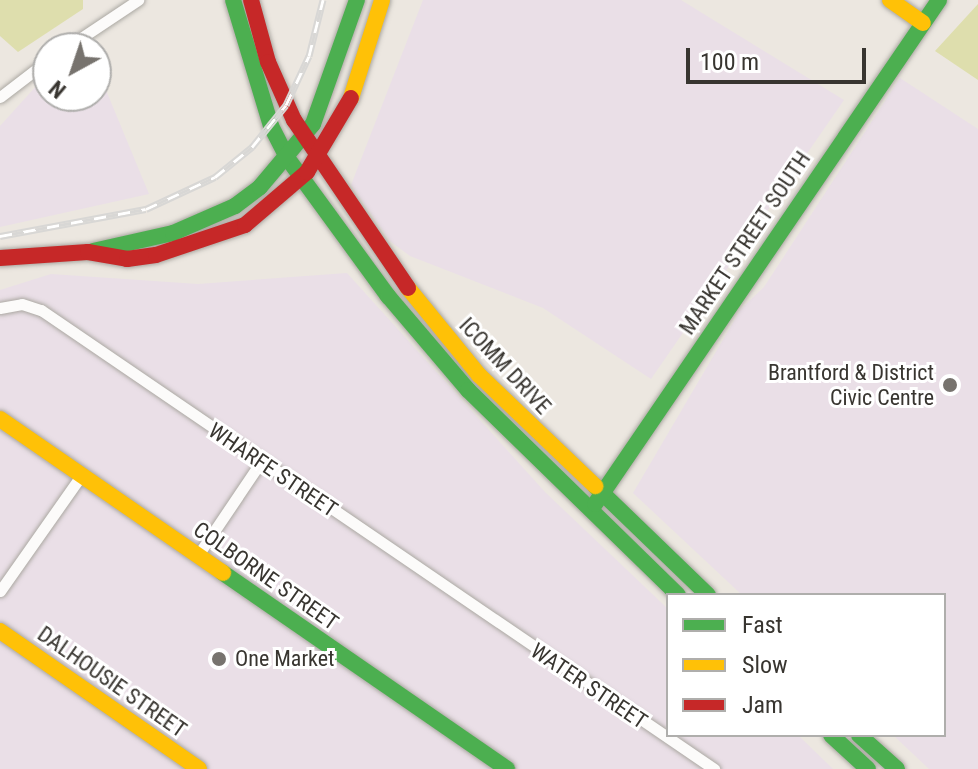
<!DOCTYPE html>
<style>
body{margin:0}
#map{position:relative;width:978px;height:769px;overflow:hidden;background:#ece7e0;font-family:"Roboto Condensed",sans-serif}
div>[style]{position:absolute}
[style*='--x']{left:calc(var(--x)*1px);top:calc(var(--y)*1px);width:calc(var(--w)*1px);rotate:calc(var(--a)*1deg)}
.commercial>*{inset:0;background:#eadfe7}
.green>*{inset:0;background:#dedead}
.roads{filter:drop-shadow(0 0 2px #aba8a2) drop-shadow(0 0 2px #aba8a2)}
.street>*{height:11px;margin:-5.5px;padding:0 5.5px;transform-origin:5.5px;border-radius:5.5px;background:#fcfbfa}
.fast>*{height:16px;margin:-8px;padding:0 8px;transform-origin:8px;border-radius:8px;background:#4caf50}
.slow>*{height:16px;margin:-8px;padding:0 8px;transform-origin:8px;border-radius:8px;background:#ffc107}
.jam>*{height:16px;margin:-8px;padding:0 8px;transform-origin:8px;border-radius:8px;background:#c62828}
.rail>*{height:7px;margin-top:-3.5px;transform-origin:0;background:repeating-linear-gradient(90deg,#fff 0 12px,#d8d7d5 0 24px);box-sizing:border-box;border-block:2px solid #d8d7d5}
.dots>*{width:22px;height:22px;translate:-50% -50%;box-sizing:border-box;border:4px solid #fff;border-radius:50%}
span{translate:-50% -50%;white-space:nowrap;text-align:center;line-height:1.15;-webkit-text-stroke:6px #fff;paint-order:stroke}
.street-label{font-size:22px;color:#383530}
.poi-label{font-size:22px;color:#383530}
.right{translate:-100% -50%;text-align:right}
.left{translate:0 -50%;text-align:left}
.legend{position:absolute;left:666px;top:593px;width:280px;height:144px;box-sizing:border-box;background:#fff;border:2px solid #afaeac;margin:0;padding:10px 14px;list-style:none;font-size:24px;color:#383530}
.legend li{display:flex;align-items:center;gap:16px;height:40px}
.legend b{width:40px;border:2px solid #afaeac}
.north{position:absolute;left:32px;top:32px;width:80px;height:80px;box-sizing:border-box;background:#fff;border:2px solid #afaeac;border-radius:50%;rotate:220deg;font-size:22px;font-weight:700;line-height:32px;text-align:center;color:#383530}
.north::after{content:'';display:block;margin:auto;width:28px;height:36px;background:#77736e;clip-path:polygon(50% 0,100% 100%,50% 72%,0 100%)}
.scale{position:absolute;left:686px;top:48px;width:180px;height:36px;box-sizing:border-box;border:4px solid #383530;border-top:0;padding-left:10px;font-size:24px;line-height:28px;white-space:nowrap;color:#383530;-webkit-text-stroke:6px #fff;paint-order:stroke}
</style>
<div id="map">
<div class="commercial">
<div style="clip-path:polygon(423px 0,681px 0,844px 100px,651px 379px,543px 308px,410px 256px,391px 242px,351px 185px)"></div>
<div style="clip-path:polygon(96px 66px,149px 194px,0 227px,0 126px,48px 73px,48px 96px,96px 96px)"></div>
<div style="clip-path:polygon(900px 78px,978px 129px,978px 769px,929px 769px,893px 735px,944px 735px,944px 595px,742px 595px,633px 493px,741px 309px,764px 287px)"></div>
<div style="clip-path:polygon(347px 273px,545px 492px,668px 609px,668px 735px,798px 735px,833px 769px,0 769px,0 290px,51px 274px,198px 284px)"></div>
</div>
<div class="green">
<div style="clip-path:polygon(0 0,83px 0,83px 9px,18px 52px,0 36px)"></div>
<div style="clip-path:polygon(978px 4px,978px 80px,935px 51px)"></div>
</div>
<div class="roads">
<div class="street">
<div style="--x:66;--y:48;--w:87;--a:-33.7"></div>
<div style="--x:0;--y:97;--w:61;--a:-37.6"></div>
<div style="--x:0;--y:308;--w:22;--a:-10"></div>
<div style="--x:22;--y:304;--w:20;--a:18"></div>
<div style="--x:41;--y:310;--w:815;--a:34.29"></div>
<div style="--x:198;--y:555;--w:111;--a:-56"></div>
<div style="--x:0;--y:591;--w:139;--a:-54.9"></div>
</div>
<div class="fast">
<div style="--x:233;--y:0;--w:132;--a:73.2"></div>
<div style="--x:271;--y:126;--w:37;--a:63"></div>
<div style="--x:288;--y:159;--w:170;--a:53.9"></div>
<div style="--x:388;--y:296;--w:123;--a:49.6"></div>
<div style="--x:468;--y:390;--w:293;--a:44.3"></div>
<div style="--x:93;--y:251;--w:82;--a:-12.7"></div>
<div style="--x:173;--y:233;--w:68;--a:-23.5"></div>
<div style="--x:235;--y:206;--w:31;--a:-37"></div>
<div style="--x:260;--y:187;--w:82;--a:-49.9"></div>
<div style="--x:313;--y:124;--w:132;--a:-70.5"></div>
<div style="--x:595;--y:486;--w:157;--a:44"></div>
<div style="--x:595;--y:504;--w:610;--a:-55.68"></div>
<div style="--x:223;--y:573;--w:345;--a:34.6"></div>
<div style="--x:831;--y:735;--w:50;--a:42.6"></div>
<div style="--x:859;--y:735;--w:51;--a:41.8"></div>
</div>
<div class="slow">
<div style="--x:890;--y:0;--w:40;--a:34.9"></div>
<div style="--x:351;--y:98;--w:103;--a:-72.4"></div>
<div style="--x:408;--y:288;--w:112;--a:50.8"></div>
<div style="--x:479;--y:375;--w:161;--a:43.7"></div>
<div style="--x:0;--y:419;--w:271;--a:34.6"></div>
<div style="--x:0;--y:631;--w:242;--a:34.7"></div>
</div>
<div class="jam">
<div style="--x:251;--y:0;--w:64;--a:74.7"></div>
<div style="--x:268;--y:62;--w:64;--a:65.9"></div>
<div style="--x:294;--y:120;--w:203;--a:55.8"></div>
<div style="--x:0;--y:258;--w:88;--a:-3.9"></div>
<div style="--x:88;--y:252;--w:40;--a:10"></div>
<div style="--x:127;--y:259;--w:29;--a:-8"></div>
<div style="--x:156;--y:255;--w:94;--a:-18.6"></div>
<div style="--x:245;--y:225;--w:82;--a:-40.5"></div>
<div style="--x:307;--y:172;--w:86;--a:-59.3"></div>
</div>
</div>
<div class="rail">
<div style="--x:0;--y:236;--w:148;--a:-10.5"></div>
<div style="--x:146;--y:209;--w:76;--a:-24.9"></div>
<div style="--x:215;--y:177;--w:48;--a:-39"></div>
<div style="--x:252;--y:147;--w:54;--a:-51"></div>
<div style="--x:286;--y:105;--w:54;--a:-64.9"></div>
<div style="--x:309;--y:56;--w:58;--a:-76"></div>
</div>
<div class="dots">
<div style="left:950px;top:385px;background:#77736e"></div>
<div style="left:219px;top:659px;background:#77736e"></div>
</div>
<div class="street-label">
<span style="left:745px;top:243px;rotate:-56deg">MARKET STREET SOUTH</span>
<span style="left:505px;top:366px;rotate:47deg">ICOMM DRIVE</span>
<span style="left:273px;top:470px;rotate:34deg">WHARFE STREET</span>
<span style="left:266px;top:576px;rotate:35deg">COLBORNE STREET</span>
<span style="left:112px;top:682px;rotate:35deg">DALHOUSIE STREET</span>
<span style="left:589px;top:686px;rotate:34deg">WATER STREET</span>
</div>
<div class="poi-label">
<span class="right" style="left:934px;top:385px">Brantford &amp; District<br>Civic Centre</span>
<span class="left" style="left:235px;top:659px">One Market</span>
</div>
<ul class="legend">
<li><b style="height:10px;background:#4caf50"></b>Fast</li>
<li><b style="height:10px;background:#ffc107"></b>Slow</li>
<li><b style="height:10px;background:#c62828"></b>Jam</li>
</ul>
<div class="north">N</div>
<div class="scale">100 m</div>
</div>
